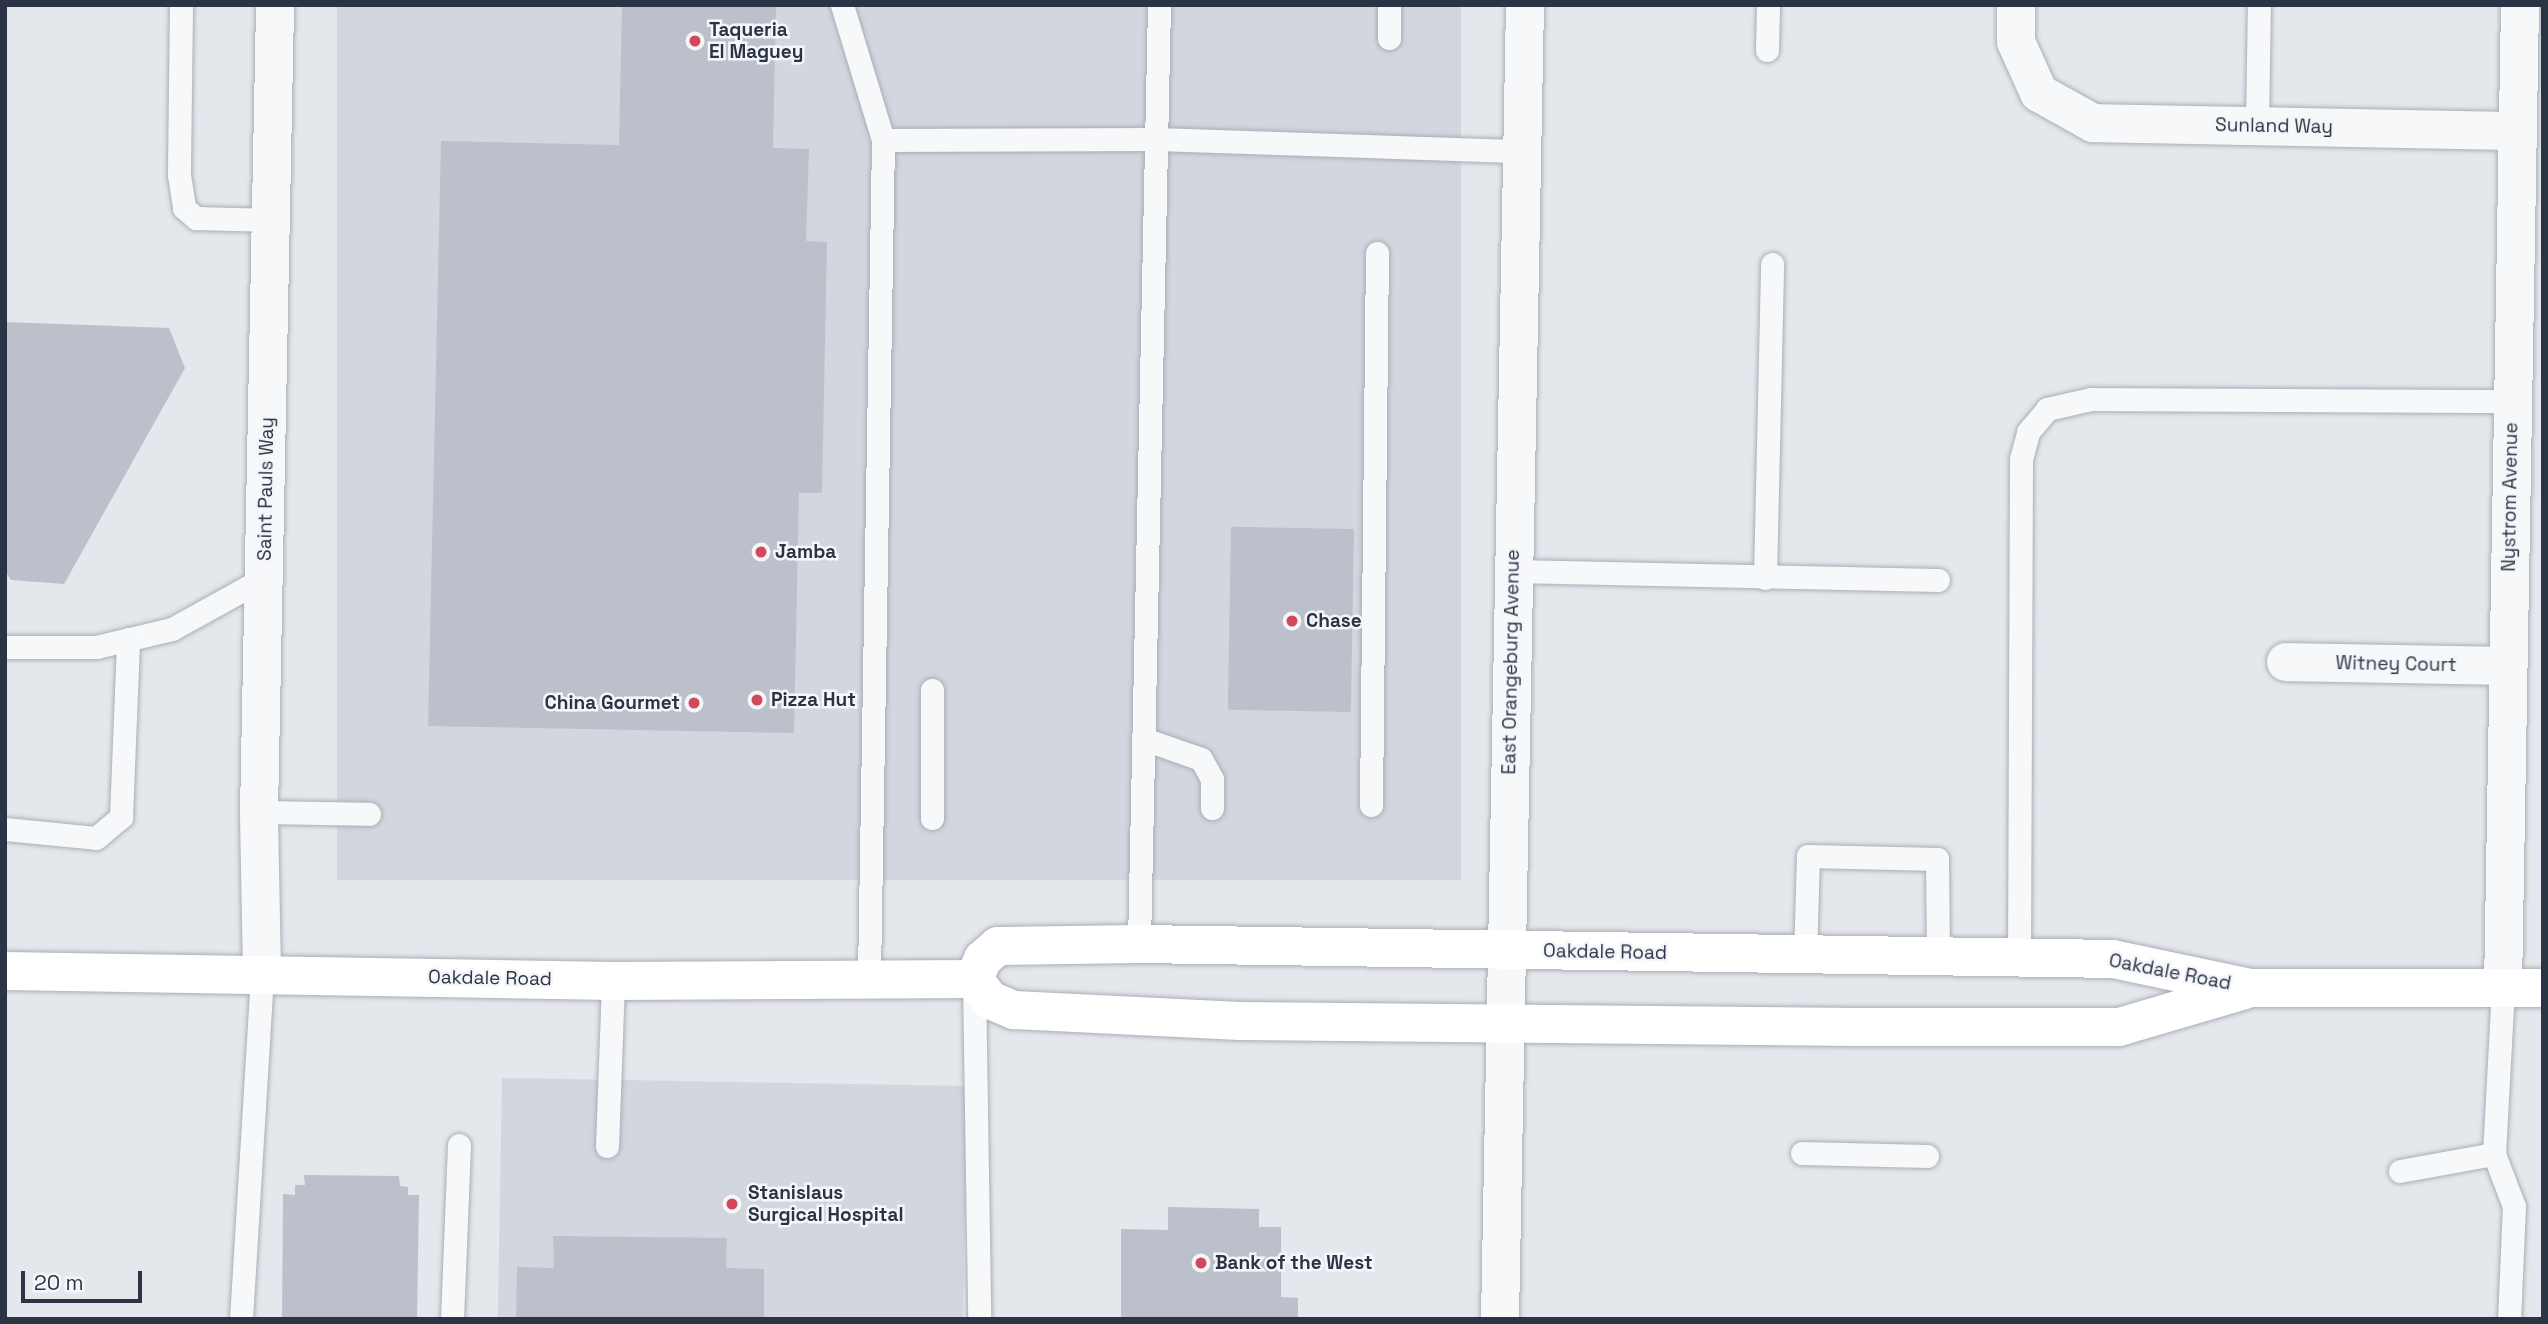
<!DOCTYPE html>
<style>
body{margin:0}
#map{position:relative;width:2548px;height:1324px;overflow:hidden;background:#e4e7ec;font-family:"Space Grotesk",sans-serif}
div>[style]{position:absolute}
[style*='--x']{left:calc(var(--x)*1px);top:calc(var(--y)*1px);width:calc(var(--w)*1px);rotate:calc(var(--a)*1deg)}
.built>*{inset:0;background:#d2d6de;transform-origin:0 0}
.building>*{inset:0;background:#bbc0ca;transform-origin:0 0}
.roads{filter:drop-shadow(0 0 2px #a9aeb7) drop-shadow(0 0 2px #a9aeb7)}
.service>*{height:23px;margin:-11.5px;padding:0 11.5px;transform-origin:11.5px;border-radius:11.5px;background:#f7f8fa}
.minor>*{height:38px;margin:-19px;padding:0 19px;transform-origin:19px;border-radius:19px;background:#f7f8fa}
.tertiary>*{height:38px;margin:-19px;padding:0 19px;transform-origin:19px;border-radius:19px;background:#f7f8fa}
.secondary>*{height:38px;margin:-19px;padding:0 19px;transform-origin:19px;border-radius:19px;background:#fff}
.dots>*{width:19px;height:19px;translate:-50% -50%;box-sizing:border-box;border:4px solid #f4f6f9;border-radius:50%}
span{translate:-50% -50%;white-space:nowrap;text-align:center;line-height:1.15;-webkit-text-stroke:5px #f4f6f9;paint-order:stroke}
.poi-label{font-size:19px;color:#2b3445;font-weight:700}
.left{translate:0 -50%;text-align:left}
.right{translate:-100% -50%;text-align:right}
.street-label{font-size:19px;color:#2b3445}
.frame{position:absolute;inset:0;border:7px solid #2b3445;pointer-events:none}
.scale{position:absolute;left:21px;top:1271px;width:121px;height:32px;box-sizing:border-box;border:4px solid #2b3445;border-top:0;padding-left:9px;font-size:21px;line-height:24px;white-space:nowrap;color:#2b3445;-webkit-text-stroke:5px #f4f6f9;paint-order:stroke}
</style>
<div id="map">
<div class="built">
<div style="left:337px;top:5px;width:1124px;height:875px"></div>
<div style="left:502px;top:1078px;width:465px;height:241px;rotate:1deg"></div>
</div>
<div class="building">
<div style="clip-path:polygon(622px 5px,776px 5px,773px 148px,809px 149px,806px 241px,827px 242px,822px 493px,799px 493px,794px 733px,428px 726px,441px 141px,619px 145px)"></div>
<div style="clip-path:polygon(5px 322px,169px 328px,185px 368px,64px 584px,11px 580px,5px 571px)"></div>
<div style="left:1354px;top:529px;width:183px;height:123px;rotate:91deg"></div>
<div style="clip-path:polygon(304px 1175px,399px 1176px,400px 1186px,408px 1187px,408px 1195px,419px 1195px,417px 1319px,282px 1319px,283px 1194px,295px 1195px,295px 1185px,305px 1185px)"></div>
<div style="clip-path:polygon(1168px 1207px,1259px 1209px,1259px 1227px,1281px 1227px,1281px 1297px,1298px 1298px,1298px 1319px,1121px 1319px,1121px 1229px,1168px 1230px)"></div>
<div style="clip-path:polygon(553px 1236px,727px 1238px,726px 1268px,764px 1269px,764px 1319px,516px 1319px,517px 1267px,554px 1268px)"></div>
</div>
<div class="roads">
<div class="service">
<div style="--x:181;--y:5;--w:170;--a:90.7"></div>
<div style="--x:179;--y:175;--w:33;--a:81"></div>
<div style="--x:184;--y:208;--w:16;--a:40"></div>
<div style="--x:196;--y:218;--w:75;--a:1.5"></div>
<div style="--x:842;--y:5;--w:141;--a:73.1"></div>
<div style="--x:883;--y:140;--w:839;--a:90.96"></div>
<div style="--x:1389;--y:38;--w:33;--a:-90"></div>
<div style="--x:1767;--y:50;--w:45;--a:-88.7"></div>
<div style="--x:2257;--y:126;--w:121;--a:-89.1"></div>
<div style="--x:883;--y:140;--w:273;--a:-0.2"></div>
<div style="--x:1156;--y:139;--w:366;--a:1.9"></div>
<div style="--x:1513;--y:571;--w:425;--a:1.2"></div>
<div style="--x:1765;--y:578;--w:314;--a:-88.7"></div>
<div style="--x:5;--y:647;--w:91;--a:0"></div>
<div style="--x:96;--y:647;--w:78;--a:-13.3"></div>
<div style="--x:172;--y:629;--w:105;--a:-29"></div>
<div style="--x:932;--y:690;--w:128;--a:90"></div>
<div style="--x:1144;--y:739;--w:60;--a:19.3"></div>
<div style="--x:1201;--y:759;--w:23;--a:61"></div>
<div style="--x:1212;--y:779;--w:29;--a:90"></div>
<div style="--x:1371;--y:805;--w:552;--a:-89.38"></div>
<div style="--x:259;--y:812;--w:110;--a:1"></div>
<div style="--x:5;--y:829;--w:91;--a:5.6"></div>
<div style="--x:96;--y:838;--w:33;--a:-40"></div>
<div style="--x:121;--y:817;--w:178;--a:-87.7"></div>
<div style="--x:1139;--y:944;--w:939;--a:-88.78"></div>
<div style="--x:1805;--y:957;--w:101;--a:-88.3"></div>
<div style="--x:1808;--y:856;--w:129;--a:1.3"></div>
<div style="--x:1937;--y:859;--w:100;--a:89.4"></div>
<div style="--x:2019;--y:959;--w:500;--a:-89.77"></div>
<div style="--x:2021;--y:459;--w:28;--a:-75"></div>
<div style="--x:2028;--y:432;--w:30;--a:-50"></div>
<div style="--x:2047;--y:409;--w:45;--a:-12.8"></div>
<div style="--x:2091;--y:399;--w:421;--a:0.3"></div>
<div style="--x:974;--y:982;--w:337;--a:89.1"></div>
<div style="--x:2503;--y:988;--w:166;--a:93.1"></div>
<div style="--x:2494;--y:1154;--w:56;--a:69"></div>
<div style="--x:2514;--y:1206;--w:113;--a:92.5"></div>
<div style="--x:607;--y:1146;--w:165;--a:-87.9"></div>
<div style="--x:1802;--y:1153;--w:125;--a:1.4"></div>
<div style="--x:2400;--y:1171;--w:96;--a:-10.3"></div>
<div style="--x:241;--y:1319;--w:348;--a:-86.5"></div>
<div style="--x:452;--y:1319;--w:174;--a:-87.7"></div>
</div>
<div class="minor">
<div style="--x:2016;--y:5;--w:37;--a:90"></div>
<div style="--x:2016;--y:42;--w:56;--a:65.7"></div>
<div style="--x:2039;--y:93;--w:62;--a:29.1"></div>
<div style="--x:2093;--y:123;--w:425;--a:1.1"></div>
<div style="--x:2286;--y:662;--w:220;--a:1"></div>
<div style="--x:262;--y:972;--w:160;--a:-91.1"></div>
<div style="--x:259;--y:812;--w:807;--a:-88.86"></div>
<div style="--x:2503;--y:988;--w:983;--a:-89.01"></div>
</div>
<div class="tertiary">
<div style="--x:1500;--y:1319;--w:1314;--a:-88.91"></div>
</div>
<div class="secondary">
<div style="--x:5;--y:971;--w:608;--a:0.94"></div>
<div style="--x:613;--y:981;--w:361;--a:-0.3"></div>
<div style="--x:974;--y:979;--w:22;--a:-66"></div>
<div style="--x:983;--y:959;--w:20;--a:-41"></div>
<div style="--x:998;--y:946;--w:141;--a:-0.8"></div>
<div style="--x:1139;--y:944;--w:974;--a:0.88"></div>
<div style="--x:2113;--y:959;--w:141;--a:11.9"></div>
<div style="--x:2251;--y:988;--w:292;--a:0"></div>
<div style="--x:974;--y:979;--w:26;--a:53"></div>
<div style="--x:990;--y:1000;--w:26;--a:23"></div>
<div style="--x:1014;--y:1010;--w:226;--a:2.8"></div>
<div style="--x:1240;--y:1021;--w:618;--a:0.56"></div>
<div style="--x:1858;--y:1027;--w:261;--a:0"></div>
<div style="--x:2119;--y:1027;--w:131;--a:-16.4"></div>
</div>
</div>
<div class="dots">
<div style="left:695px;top:41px;background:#d1495b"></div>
<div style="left:761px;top:552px;background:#d1495b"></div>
<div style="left:1292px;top:621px;background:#d1495b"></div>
<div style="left:757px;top:700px;background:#d1495b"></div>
<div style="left:694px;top:703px;background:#d1495b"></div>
<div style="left:732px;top:1204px;background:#d1495b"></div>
<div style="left:1201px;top:1263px;background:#d1495b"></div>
</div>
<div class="poi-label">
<span class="left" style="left:709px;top:41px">Taqueria<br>El Maguey</span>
<span class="left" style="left:775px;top:552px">Jamba</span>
<span class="left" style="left:1306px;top:621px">Chase</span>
<span class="left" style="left:771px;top:700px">Pizza Hut</span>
<span class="right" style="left:680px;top:703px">China Gourmet</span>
<span class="left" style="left:748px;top:1204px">Stanislaus<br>Surgical Hospital</span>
<span class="left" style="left:1215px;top:1263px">Bank of the West</span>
</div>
<div class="street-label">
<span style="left:2274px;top:126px;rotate:1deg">Sunland Way</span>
<span style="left:266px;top:489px;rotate:-89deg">Saint Pauls Way</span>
<span style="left:2510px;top:497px;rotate:-89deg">Nystrom Avenue</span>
<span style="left:1511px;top:662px;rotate:-89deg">East Orangeburg Avenue</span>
<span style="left:2396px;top:664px;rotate:1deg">Witney Court</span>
<span style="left:1605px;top:952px;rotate:1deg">Oakdale Road</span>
<span style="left:2170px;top:972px;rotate:11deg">Oakdale Road</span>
<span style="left:490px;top:978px;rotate:1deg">Oakdale Road</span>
</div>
<div class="frame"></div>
<div class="scale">20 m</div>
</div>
